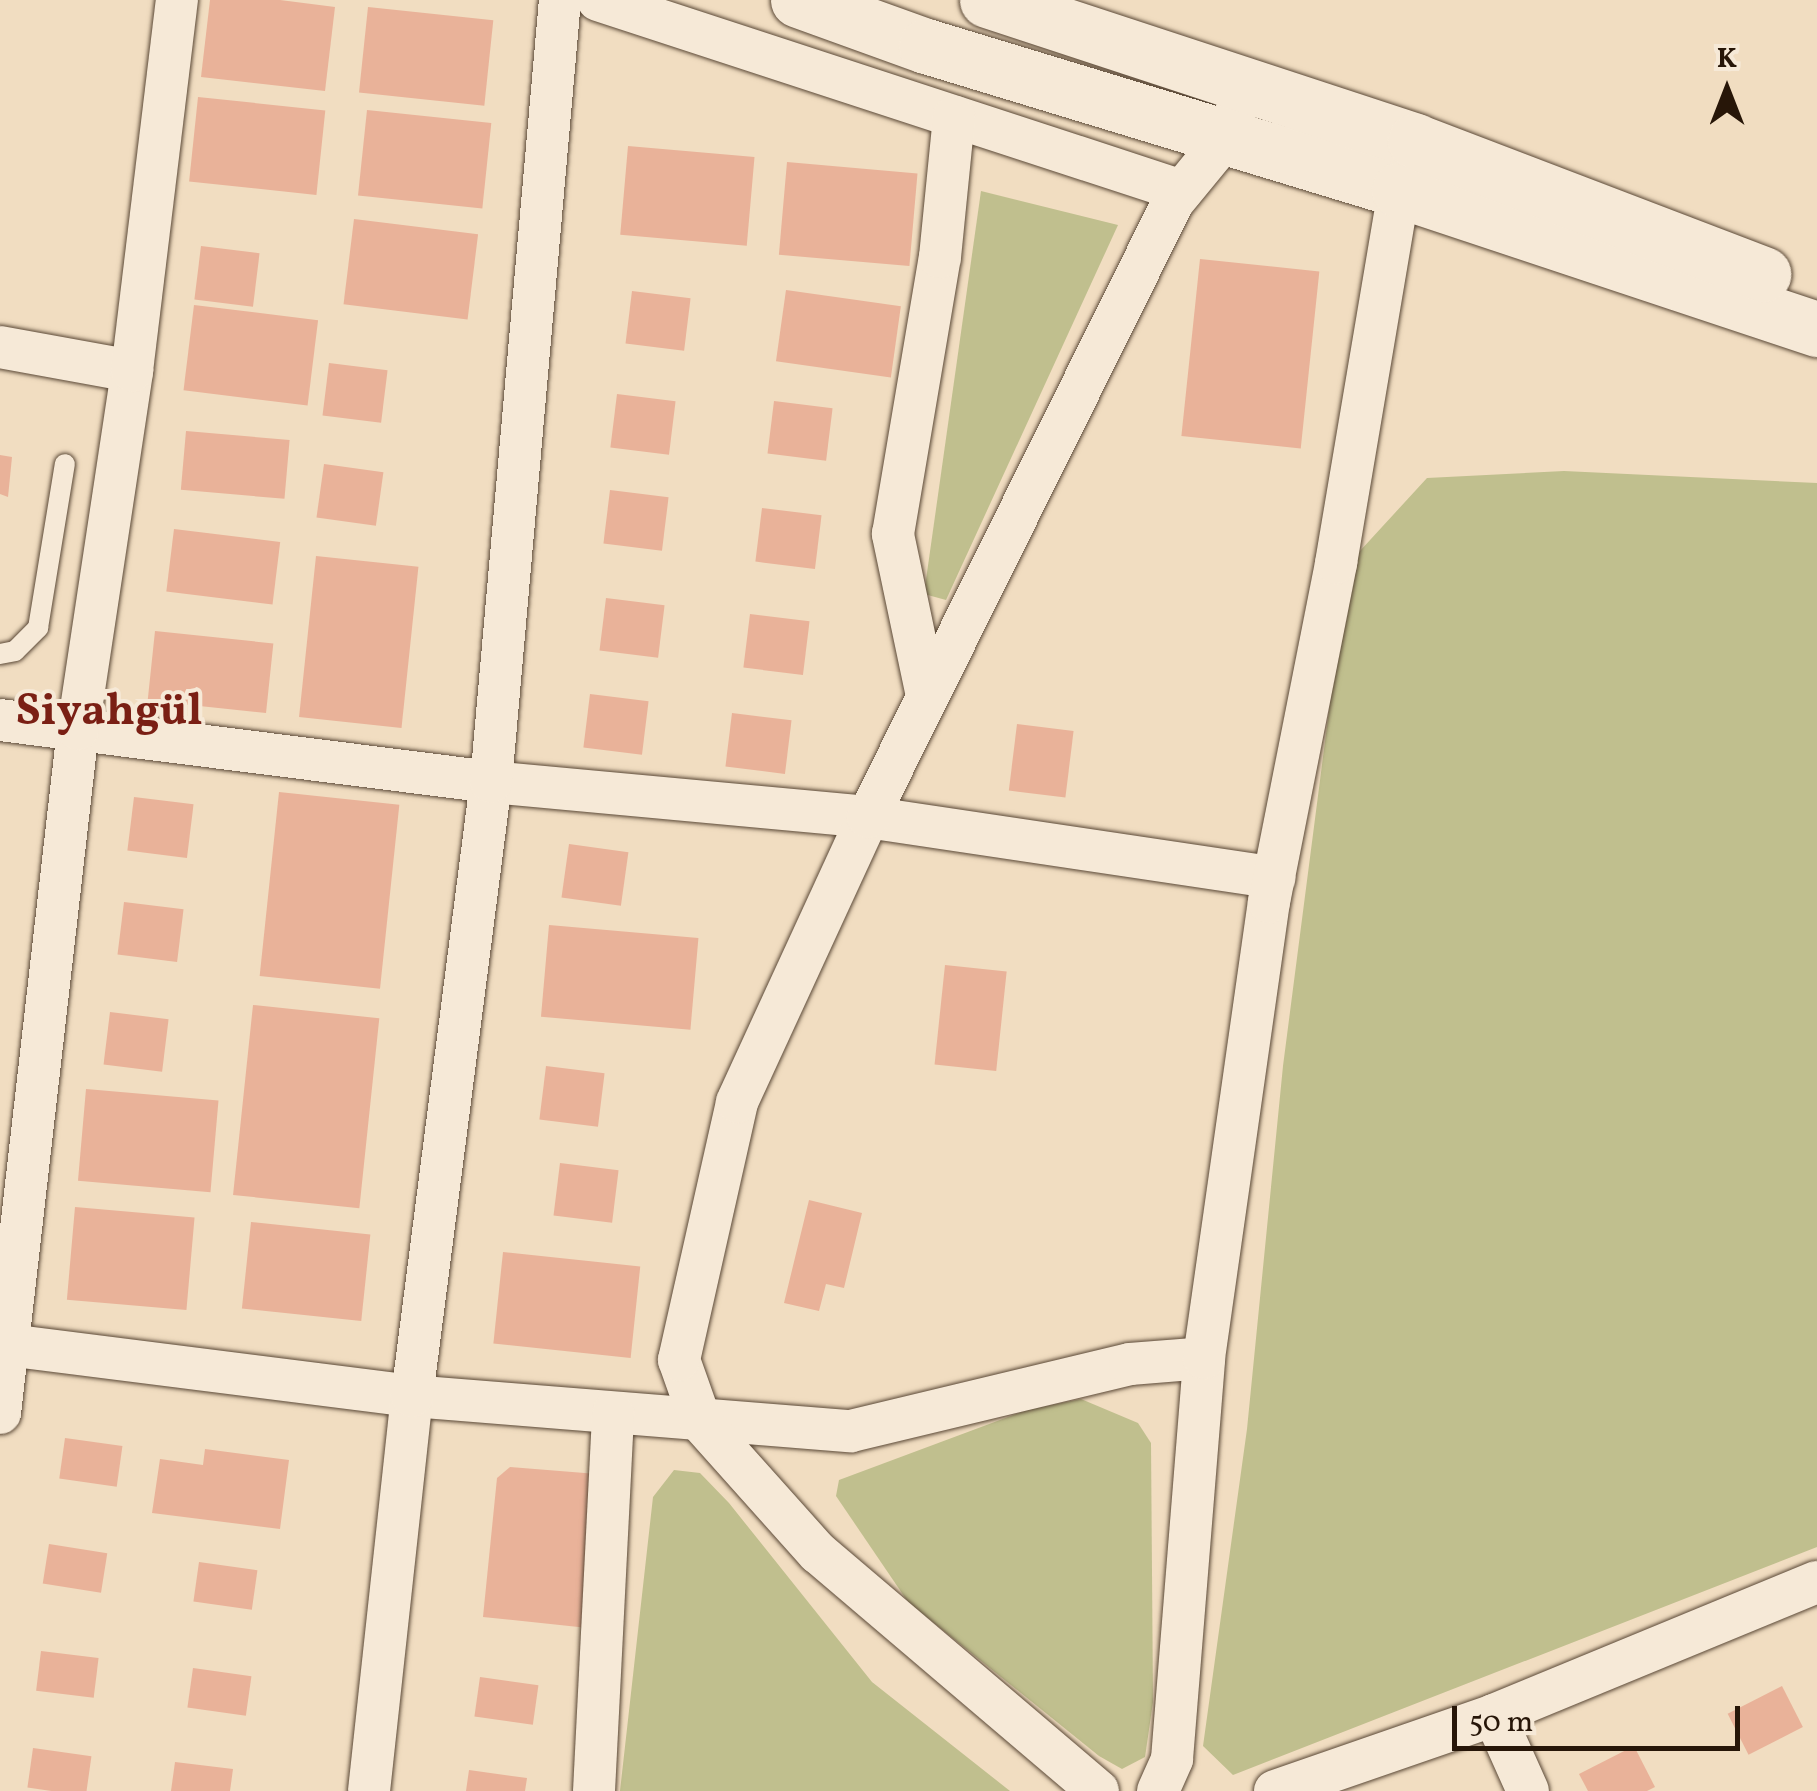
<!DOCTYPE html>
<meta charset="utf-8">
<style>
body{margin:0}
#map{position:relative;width:1817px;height:1791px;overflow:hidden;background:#f1ddc1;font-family:Vollkorn,serif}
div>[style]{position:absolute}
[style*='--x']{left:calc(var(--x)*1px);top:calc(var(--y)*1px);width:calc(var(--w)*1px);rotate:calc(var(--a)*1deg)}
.green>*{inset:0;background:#c0bf8e}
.building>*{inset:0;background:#e9b299;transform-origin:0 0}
.roads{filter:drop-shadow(0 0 2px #5a4836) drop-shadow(0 0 2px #5a4836)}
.lane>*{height:20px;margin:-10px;padding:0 10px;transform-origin:10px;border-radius:10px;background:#f6e9d7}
.street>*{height:42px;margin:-21px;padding:0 21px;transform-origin:21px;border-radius:21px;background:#f6e9d7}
.secondary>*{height:55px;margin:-27.5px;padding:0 27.5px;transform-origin:27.5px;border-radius:27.5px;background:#f6e9d7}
span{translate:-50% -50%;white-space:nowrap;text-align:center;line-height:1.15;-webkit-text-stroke:8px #f6e9d7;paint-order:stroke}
.district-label{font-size:45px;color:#7a1f14;font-weight:700}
.north{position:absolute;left:1677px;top:40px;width:100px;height:100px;-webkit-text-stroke:8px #f6e9d7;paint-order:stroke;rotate:0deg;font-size:28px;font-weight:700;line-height:40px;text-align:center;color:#271608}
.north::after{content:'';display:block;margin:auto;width:35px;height:45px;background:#271608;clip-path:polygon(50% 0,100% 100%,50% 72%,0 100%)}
.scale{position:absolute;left:1452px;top:1706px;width:288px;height:45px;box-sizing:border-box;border:5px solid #271608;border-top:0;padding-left:12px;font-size:30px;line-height:35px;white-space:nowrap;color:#271608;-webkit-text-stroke:8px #f6e9d7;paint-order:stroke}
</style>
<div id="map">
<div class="green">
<div style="clip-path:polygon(981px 191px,1118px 225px,946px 600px,924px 594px)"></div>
<div style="clip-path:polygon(1564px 471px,1817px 483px,1817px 1547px,1233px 1775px,1203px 1746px,1247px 1429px,1283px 1066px,1348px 564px,1427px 478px)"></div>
<div style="clip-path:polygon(1081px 1399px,1138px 1423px,1151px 1443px,1153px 1702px,1145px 1757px,1122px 1769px,1099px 1756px,908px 1602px,836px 1496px,839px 1480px,1027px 1410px)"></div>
<div style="clip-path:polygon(674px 1470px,700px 1473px,729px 1503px,872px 1682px,1010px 1791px,620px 1791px,653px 1497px)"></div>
</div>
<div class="building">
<div style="clip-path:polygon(210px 0,280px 0,335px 7px,325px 91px,201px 77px)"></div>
<div style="left:368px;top:7px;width:126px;height:86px;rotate:6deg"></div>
<div style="left:198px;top:97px;width:128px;height:85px;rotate:6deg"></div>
<div style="left:367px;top:110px;width:125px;height:86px;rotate:6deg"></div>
<div style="left:628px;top:146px;width:127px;height:89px;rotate:5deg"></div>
<div style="left:787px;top:162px;width:131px;height:93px;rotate:5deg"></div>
<div style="left:354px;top:219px;width:125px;height:86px;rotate:7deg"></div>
<div style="left:201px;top:246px;width:59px;height:54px;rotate:7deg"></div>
<div style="left:1200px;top:259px;width:120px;height:178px;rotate:6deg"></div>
<div style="left:786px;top:290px;width:116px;height:72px;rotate:8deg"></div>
<div style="left:632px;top:291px;width:59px;height:53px;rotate:7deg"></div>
<div style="left:194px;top:305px;width:125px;height:86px;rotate:7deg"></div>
<div style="left:329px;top:363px;width:59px;height:53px;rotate:7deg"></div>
<div style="left:617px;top:394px;width:59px;height:54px;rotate:7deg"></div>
<div style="left:774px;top:401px;width:59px;height:53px;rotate:7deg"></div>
<div style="left:186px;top:431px;width:104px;height:59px;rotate:5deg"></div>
<div style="clip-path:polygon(0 455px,12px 457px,8px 497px,0 494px)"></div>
<div style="left:324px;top:464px;width:60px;height:54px;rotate:8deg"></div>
<div style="left:610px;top:490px;width:59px;height:54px;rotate:7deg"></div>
<div style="left:762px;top:508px;width:60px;height:54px;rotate:7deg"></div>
<div style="left:174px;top:529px;width:107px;height:63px;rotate:7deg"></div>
<div style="left:316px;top:556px;width:103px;height:162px;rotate:6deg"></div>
<div style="left:606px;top:598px;width:59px;height:53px;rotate:7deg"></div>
<div style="left:750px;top:614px;width:60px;height:54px;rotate:7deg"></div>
<div style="left:155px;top:631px;width:119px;height:70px;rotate:6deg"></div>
<div style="left:590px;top:694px;width:59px;height:54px;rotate:7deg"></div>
<div style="left:732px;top:713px;width:60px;height:54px;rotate:7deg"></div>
<div style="left:1017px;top:724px;width:57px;height:67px;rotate:7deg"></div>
<div style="left:279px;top:792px;width:121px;height:185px;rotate:6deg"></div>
<div style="left:134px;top:797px;width:60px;height:54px;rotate:7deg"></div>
<div style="left:569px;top:844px;width:60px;height:54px;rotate:8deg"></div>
<div style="left:124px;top:902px;width:60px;height:53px;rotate:7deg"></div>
<div style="left:549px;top:925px;width:150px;height:92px;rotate:5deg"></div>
<div style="left:945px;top:965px;width:62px;height:100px;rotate:6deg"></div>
<div style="left:253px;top:1005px;width:127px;height:191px;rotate:6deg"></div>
<div style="left:110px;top:1012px;width:59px;height:53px;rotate:7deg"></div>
<div style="left:546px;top:1066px;width:59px;height:54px;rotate:7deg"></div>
<div style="left:86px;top:1089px;width:133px;height:92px;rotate:5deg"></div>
<div style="left:560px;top:1163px;width:59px;height:53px;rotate:7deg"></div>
<div style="clip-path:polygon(809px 1200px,862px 1213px,844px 1288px,826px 1284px,819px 1311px,784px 1303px)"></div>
<div style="left:75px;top:1207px;width:120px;height:93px;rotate:5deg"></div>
<div style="left:251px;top:1222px;width:120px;height:87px;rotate:6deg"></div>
<div style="left:503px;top:1252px;width:138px;height:92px;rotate:6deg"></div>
<div style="left:65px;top:1438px;width:58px;height:41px;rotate:8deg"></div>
<div style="clip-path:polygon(205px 1449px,289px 1460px,280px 1529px,152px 1513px,160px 1459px,203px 1465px)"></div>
<div style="clip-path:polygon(510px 1467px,597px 1474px,588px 1628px,483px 1617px,497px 1478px)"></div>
<div style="left:49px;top:1544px;width:59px;height:40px;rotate:9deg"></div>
<div style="left:199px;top:1562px;width:59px;height:40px;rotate:8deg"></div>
<div style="left:41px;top:1651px;width:58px;height:40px;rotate:7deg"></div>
<div style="left:193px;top:1668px;width:59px;height:40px;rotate:8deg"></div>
<div style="left:480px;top:1677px;width:59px;height:40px;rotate:8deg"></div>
<div style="left:1782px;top:1686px;width:46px;height:61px;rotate:63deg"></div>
<div style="clip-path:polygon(1634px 1746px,1655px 1787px,1647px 1791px,1588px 1791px,1579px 1774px)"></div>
<div style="left:33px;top:1748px;width:59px;height:40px;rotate:8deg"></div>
<div style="clip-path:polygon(175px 1762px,233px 1769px,230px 1791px,171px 1791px)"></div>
<div style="clip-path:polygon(469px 1770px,527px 1778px,525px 1791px,466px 1791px)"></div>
</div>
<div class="roads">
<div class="lane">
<div style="--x:0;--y:654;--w:15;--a:-11"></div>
<div style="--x:15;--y:651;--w:33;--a:-45"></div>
<div style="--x:38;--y:628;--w:166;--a:-80.7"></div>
</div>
<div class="street">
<div style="--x:598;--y:0;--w:614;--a:18.11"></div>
<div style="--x:0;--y:347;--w:134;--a:10.3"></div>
<div style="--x:927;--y:696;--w:166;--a:-101.9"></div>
<div style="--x:893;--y:534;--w:281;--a:-80.4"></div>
<div style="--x:940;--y:257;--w:141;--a:-84.3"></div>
<div style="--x:0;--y:720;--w:495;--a:7.2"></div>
<div style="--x:491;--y:782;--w:379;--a:5.3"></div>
<div style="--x:868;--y:817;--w:411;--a:8.5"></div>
<div style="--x:0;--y:1344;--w:415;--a:7.2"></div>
<div style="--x:412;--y:1396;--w:440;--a:4.6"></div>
<div style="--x:851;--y:1431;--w:287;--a:-13.5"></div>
<div style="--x:1130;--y:1364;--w:74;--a:-4.6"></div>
<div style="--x:0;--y:1413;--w:688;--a:-83.49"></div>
<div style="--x:78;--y:729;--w:362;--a:-81.4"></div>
<div style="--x:132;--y:371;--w:374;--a:-83.1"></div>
<div style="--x:1494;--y:1715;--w:83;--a:65.9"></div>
<div style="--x:369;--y:1791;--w:397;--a:-83.8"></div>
<div style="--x:412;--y:1396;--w:619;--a:-82.67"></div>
<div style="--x:491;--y:782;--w:785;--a:-84.96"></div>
<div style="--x:594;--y:1791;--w:378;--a:-87.1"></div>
<div style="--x:1098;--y:1791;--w:367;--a:-139.6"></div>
<div style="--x:818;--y:1553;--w:176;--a:-131.8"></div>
<div style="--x:701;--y:1422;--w:66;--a:-109.5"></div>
<div style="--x:679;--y:1360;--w:264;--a:-77.3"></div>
<div style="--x:737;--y:1102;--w:314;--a:-65.3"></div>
<div style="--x:868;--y:817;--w:686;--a:-63.62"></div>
<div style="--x:1173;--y:202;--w:80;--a:-50.6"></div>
<div style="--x:1224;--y:140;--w:28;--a:-67"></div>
<div style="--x:1158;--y:1791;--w:35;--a:-66"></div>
<div style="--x:1172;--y:1759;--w:402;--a:-85.4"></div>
<div style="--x:1204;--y:1358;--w:461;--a:-81.9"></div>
<div style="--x:1269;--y:902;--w:346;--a:-78.8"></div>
<div style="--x:1336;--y:563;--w:378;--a:-80.4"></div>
<div style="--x:1275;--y:1791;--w:232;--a:-19.1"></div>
<div style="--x:1494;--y:1715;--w:349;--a:-22.4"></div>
</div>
<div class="secondary">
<div style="--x:798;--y:0;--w:136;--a:19.8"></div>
<div style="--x:926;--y:46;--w:494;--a:16.9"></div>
<div style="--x:1399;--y:190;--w:441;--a:18.4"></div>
<div style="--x:987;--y:0;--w:451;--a:18.2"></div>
<div style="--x:1415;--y:141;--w:373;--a:20.9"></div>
</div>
</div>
<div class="district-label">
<span style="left:109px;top:713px">Siyahgül</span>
</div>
<div class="north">K</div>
<div class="scale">50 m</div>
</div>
